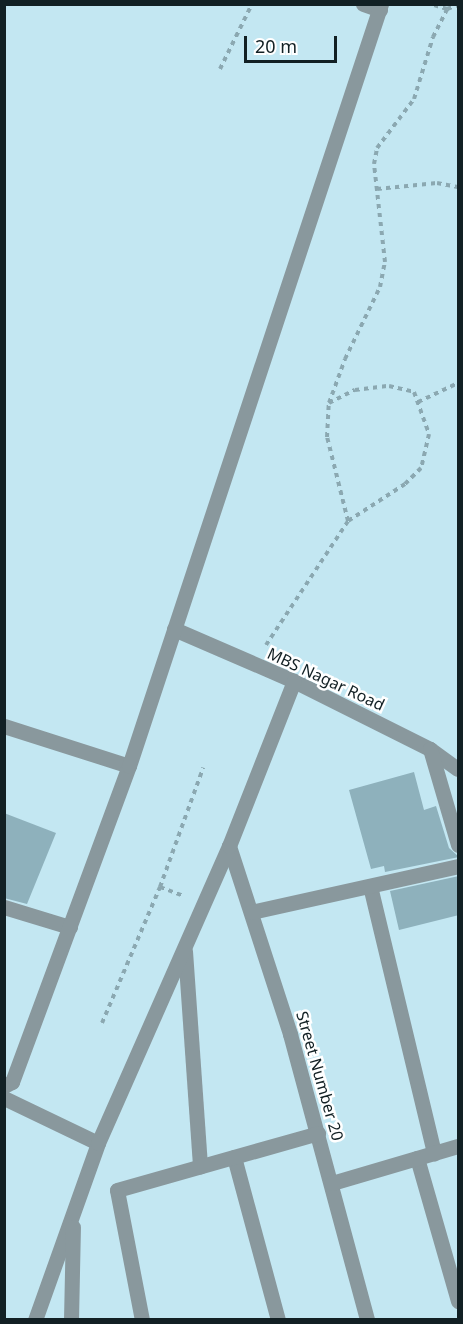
<!DOCTYPE html>
<style>
body{margin:0}
#map{position:relative;width:463px;height:1324px;overflow:hidden;background:#c3e7f2;font-family:"Noto Sans",sans-serif}
div>[style]{position:absolute}
[style*='--x']{left:calc(var(--x)*1px);top:calc(var(--y)*1px);width:calc(var(--w)*1px);rotate:calc(var(--a)*1deg)}
.building>*{inset:0;background:#8eb1bc}
.path>*{height:4px;margin-top:-2px;transform-origin:0;background:repeating-linear-gradient(90deg,#8ba8b1 0 4.5px,transparent 0 9px)}
.minor>*{height:15px;margin:-7.5px;padding:0 7.5px;transform-origin:7.5px;border-radius:7.5px;background:#89989d}
span{translate:-50% -50%;white-space:nowrap;text-align:center;line-height:1.15;-webkit-text-stroke:5px #fff;paint-order:stroke}
.street-label{font-size:16px;color:#122024}
.frame{position:absolute;inset:0;border:6px solid #122024;pointer-events:none}
.scale{position:absolute;left:244px;top:36px;width:93px;height:27px;box-sizing:border-box;border:3px solid #122024;border-top:0;padding-left:8px;font-size:18px;line-height:21px;white-space:nowrap;color:#122024;-webkit-text-stroke:4px #fff;paint-order:stroke}
</style>
<div id="map">
<div class="building">
<div style="clip-path:polygon(414px 772px,424px 810px,436px 806px,449px 848px,459px 857px,385px 872px,384px 866px,371px 869px,349px 790px)"></div>
<div style="clip-path:polygon(4px 813px,56px 833px,27px 904px,4px 898px)"></div>
<div style="clip-path:polygon(459px 876px,459px 915px,399px 930px,390px 891px)"></div>
</div>
<div class="path">
<div style="--x:447;--y:9;--w:12;--a:-20"></div>
<div style="--x:220;--y:69;--w:72;--a:-63.8"></div>
<div style="--x:377;--y:189;--w:60;--a:-5.7"></div>
<div style="--x:437;--y:183;--w:21;--a:11"></div>
<div style="--x:418;--y:402;--w:44;--a:-25.4"></div>
<div style="--x:329;--y:403;--w:29;--a:-27"></div>
<div style="--x:355;--y:390;--w:34;--a:-7"></div>
<div style="--x:389;--y:386;--w:26;--a:13"></div>
<div style="--x:414;--y:392;--w:45;--a:70.3"></div>
<div style="--x:429;--y:434;--w:35;--a:103"></div>
<div style="--x:421;--y:468;--w:23;--a:135"></div>
<div style="--x:405;--y:484;--w:68;--a:147"></div>
<div style="--x:266;--y:645;--w:149;--a:-56.5"></div>
<div style="--x:348;--y:521;--w:87;--a:-104"></div>
<div style="--x:327;--y:437;--w:34;--a:-87"></div>
<div style="--x:329;--y:403;--w:47;--a:-70"></div>
<div style="--x:345;--y:359;--w:80;--a:-64.1"></div>
<div style="--x:380;--y:287;--w:25;--a:-79"></div>
<div style="--x:385;--y:262;--w:99;--a:-96.4"></div>
<div style="--x:374;--y:164;--w:16;--a:-79"></div>
<div style="--x:377;--y:148;--w:61;--a:-52.9"></div>
<div style="--x:414;--y:99;--w:65;--a:-73"></div>
<div style="--x:433;--y:37;--w:31;--a:-63"></div>
<div style="--x:447;--y:9;--w:17;--a:-163"></div>
<div style="--x:160;--y:887;--w:127;--a:-70.1"></div>
<div style="--x:102;--y:1023;--w:148;--a:-66.9"></div>
<div style="--x:160;--y:887;--w:25;--a:21"></div>
</div>
<div class="minor">
<div style="--x:363;--y:4;--w:18;--a:19"></div>
<div style="--x:174;--y:629;--w:131;--a:23.4"></div>
<div style="--x:294;--y:681;--w:152;--a:26.6"></div>
<div style="--x:430;--y:749;--w:34;--a:36"></div>
<div style="--x:4;--y:726;--w:131;--a:17.7"></div>
<div style="--x:430;--y:749;--w:100;--a:73.7"></div>
<div style="--x:229;--y:846;--w:198;--a:72"></div>
<div style="--x:290;--y:1034;--w:296;--a:74.9"></div>
<div style="--x:370;--y:886;--w:275;--a:76.5"></div>
<div style="--x:4;--y:907;--w:69;--a:16.9"></div>
<div style="--x:251;--y:912;--w:212;--a:-12.5"></div>
<div style="--x:185;--y:951;--w:216;--a:86"></div>
<div style="--x:4;--y:1086;--w:9;--a:-27"></div>
<div style="--x:12;--y:1082;--w:337;--a:-69.7"></div>
<div style="--x:129;--y:766;--w:803;--a:-71.7"></div>
<div style="--x:4;--y:1098;--w:104;--a:25.6"></div>
<div style="--x:234;--y:1157;--w:169;--a:74.9"></div>
<div style="--x:417;--y:1158;--w:149;--a:74"></div>
<div style="--x:332;--y:1183;--w:131;--a:-16.4"></div>
<div style="--x:35;--y:1320;--w:188;--a:-70.4"></div>
<div style="--x:98;--y:1143;--w:325;--a:-66.2"></div>
<div style="--x:229;--y:846;--w:177;--a:-68.5"></div>
<div style="--x:71;--y:1320;--w:93;--a:-88.8"></div>
<div style="--x:142;--y:1320;--w:132;--a:-100.9"></div>
<div style="--x:117;--y:1190;--w:209;--a:-15.8"></div>
</div>
<div class="street-label">
<span style="left:326px;top:679px;rotate:25deg">MBS Nagar Road</span>
<span style="left:320px;top:1076px;rotate:74deg">Street Number 20</span>
</div>
<div class="frame"></div>
<div class="scale">20 m</div>
</div>
